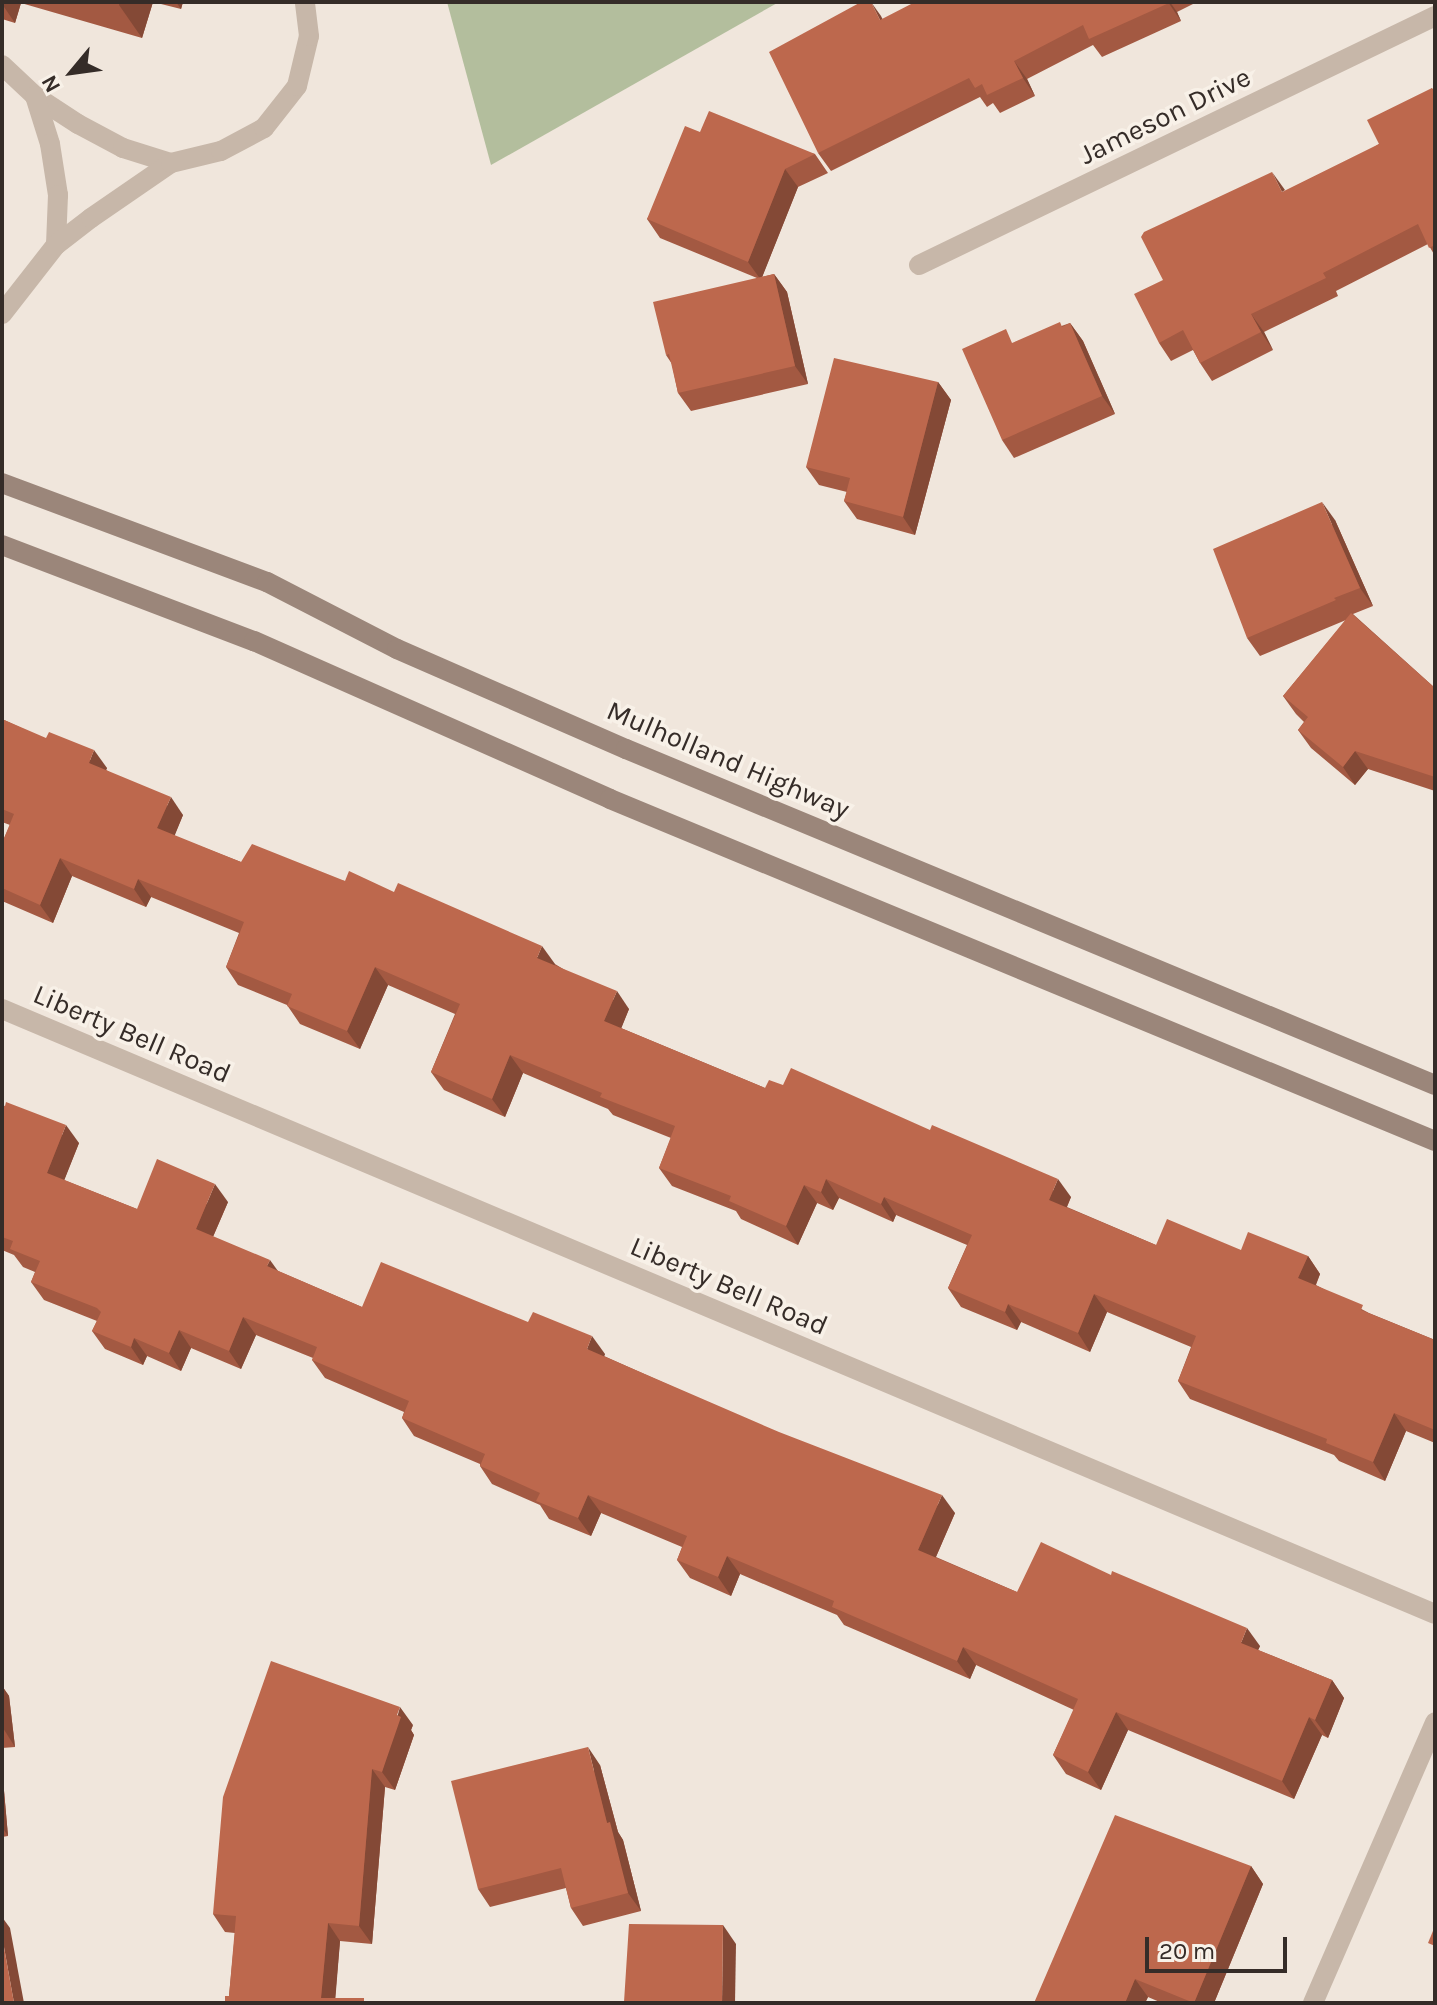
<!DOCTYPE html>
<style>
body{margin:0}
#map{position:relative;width:1437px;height:2005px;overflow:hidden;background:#f0e6dc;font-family:Karla,sans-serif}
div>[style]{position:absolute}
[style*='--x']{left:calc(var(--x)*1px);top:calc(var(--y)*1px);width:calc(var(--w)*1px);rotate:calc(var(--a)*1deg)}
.green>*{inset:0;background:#b3be9d}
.lane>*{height:20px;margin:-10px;padding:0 10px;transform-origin:10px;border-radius:10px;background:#c7b7a9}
.street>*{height:20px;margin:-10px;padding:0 10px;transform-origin:10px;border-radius:10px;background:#c7b7a9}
.secondary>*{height:20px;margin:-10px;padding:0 10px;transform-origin:10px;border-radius:10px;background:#9b867a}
.wall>*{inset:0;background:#a35942}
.shaded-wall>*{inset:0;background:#844936}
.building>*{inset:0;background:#bd684d}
span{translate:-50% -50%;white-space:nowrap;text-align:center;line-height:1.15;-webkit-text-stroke:7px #f8f1e8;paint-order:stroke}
.street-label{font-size:28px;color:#352c28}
.frame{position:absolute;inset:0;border:4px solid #352c28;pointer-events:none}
.north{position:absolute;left:32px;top:32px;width:80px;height:80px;-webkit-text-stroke:6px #f8f1e8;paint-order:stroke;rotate:241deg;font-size:22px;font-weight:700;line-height:32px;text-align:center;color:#352c28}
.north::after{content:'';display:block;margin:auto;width:28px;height:36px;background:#352c28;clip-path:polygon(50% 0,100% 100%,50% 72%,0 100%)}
.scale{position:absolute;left:1145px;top:1937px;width:142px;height:36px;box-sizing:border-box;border:4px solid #352c28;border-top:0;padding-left:10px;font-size:24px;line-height:28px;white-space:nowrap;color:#352c28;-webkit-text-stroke:6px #f8f1e8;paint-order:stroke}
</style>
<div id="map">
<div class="green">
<div style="clip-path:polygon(447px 2px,779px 2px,491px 165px)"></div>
</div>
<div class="lane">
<div style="--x:2;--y:65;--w:45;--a:43.2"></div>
<div style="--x:35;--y:96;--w:51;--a:33.1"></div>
<div style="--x:78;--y:124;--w:51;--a:28.1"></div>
<div style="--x:123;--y:148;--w:50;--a:17.4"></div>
<div style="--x:35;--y:96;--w:50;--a:72.6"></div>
<div style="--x:50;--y:144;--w:52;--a:81.1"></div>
<div style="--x:58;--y:195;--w:50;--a:92.3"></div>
<div style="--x:2;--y:314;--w:88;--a:-52"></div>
<div style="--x:56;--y:245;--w:44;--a:-37.6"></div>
<div style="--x:91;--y:218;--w:97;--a:-34.5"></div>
<div style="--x:171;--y:163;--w:51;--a:-13.5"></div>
<div style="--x:221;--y:151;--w:49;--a:-28.1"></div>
<div style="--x:264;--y:128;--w:53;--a:-51.8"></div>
<div style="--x:297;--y:86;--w:51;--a:-76.5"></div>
<div style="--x:309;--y:36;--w:34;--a:-97"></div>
</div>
<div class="street">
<div style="--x:919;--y:265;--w:573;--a:-25.76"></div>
<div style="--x:2;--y:1009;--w:1555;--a:22.89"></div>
<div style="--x:1313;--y:2003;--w:306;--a:-66.5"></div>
</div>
<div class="secondary">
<div style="--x:2;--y:483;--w:283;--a:20.5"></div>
<div style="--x:267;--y:582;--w:146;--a:27.3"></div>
<div style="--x:397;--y:649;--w:250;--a:23.6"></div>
<div style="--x:626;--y:749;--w:876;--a:22.55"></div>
<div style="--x:2;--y:545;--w:270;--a:20.9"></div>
<div style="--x:254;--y:641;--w:389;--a:23.9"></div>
<div style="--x:610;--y:799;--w:893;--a:22.52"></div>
</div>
<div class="wall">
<div style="clip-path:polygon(2px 2px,153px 2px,142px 38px,21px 3px,15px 23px,2px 19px)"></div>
<div style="clip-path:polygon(153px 2px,183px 2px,181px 9px)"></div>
<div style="clip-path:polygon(915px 2px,1197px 2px,1177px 12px,1181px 21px,1102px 57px,1093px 45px,1027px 79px,1035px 96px,1000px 113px,993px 103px,987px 107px,980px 97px,831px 171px,818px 153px)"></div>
<div style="clip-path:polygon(1432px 88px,1435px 93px,1435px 256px,1428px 244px,1336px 291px,1338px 296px,1264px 332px,1273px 350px,1212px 381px,1200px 363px,1193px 350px,1171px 361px,1159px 343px,1163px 280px,1379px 144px)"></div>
<div style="clip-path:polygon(700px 132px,815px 154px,828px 173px,798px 187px,762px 277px,774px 274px,787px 292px,808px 384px,691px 411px,678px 393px,672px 364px,666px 355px,757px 278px,660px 238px,647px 219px)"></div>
<div style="clip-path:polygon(1070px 323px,1083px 341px,1115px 414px,1014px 458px,1002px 440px,1015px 342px)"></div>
<div style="clip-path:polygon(938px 382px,951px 400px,915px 535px,857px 519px,844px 501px,847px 492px,819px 485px,806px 467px)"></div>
<div style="clip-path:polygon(1335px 520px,1373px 606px,1353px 614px,1435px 688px,1435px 791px,1368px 769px,1355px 785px,1311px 748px,1298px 730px,1304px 722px,1296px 714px,1283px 696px,1346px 620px,1260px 656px,1247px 638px)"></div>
<div style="clip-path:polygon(2px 719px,107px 768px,106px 770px,183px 815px,174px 836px,241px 862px,345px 881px,555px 964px,629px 1009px,621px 1028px,765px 1088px,1071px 1197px,1067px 1207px,1156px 1245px,1241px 1250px,1308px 1256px,1320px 1274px,1316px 1285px,1369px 1313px,1435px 1340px,1435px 1443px,1406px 1431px,1385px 1481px,1339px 1461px,1334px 1455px,1190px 1399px,1178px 1381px,1191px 1347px,1107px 1312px,1090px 1352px,1021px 1322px,1017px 1330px,961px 1307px,948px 1288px,967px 1245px,896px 1215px,893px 1222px,839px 1198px,833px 1210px,817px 1203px,798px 1245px,741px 1219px,736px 1211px,672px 1186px,659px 1168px,671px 1138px,613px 1115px,608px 1109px,523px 1073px,505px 1117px,444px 1090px,431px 1072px,455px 1014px,388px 985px,360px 1049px,300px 1024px,287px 1005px,238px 985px,226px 967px,239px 933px,151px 897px,146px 907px,72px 876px,53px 923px,2px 901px,2px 843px,10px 825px,2px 822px)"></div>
<div style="clip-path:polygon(2px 1105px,79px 1143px,64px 1180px,137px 1209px,228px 1202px,213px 1237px,278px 1271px,362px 1307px,605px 1354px,604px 1356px,955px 1513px,936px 1557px,1017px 1592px,1260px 1646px,1258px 1650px,1332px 1680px,1344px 1698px,1328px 1738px,1322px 1735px,1294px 1799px,1128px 1730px,1101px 1790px,1066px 1774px,1053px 1755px,1074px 1710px,976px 1665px,970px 1679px,844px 1625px,837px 1615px,740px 1574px,731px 1596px,690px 1578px,677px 1560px,682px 1547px,601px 1513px,591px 1536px,549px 1519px,540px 1505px,492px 1484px,480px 1466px,480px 1464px,414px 1436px,402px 1418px,404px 1412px,325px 1378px,312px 1360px,313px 1358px,256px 1335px,241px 1369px,191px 1348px,181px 1371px,147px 1356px,143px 1365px,105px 1349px,92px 1331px,97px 1321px,44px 1300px,31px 1282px,35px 1272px,23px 1267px,14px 1255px,2px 1250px)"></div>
<div style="clip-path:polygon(2px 1686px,9px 1696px,15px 1747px,2px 1748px)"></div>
<div style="clip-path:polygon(413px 1725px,411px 1730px,414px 1735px,395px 1790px,385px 1787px,372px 1944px,340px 1941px,335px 1998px,229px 1996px,235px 1933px,225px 1932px,213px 1914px)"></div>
<div style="clip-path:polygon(600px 1765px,618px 1832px,623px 1840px,641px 1911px,583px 1926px,571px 1908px,566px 1888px,490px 1907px,478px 1889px)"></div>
<div style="clip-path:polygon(2px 1768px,8px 1836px,2px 1837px)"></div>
<div style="clip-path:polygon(1251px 1866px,1263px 1884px,1214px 2003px,1162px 2003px,1148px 1997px,1145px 2003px,1034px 2003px)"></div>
</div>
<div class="shaded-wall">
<div style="clip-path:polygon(2px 2px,20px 2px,21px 3px,15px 23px,2px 4px)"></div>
<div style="clip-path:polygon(120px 2px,153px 2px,142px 38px,119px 5px)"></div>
<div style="clip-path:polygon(176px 2px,183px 2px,181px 9px)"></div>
<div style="clip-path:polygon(871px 2px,881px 16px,892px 38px,880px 20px)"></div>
<div style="clip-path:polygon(1168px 2px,1170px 2px,1177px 12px,1181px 21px)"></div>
<div style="clip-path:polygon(1014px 61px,1027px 79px,1035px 96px,1023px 78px)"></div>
<div style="clip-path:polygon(785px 169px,798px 187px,761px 280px,748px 262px)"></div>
<div style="clip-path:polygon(1272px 172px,1285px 190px,1282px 192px)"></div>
<div style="clip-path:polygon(774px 274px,787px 292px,808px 384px,795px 366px)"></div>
<div style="clip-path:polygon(1251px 314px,1264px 332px,1273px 350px,1261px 332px)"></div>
<div style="clip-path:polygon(1070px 323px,1083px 341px,1115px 414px,1102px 396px)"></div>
<div style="clip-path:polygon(938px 382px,951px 400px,915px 535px,903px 517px)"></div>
<div style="clip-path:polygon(1322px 502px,1335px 520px,1373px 606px,1360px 588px)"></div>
<div style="clip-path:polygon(94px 750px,107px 768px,101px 781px,89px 763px)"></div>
<div style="clip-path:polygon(1355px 751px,1368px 769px,1355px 785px,1343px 767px)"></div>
<div style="clip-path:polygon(171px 797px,183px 815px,170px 847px,157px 828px)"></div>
<div style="clip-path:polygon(60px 858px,72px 876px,53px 923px,40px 905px)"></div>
<div style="clip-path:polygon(138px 879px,151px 897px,146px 907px,134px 889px)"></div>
<div style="clip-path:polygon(542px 946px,555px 964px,550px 976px,537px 958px)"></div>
<div style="clip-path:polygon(375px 967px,388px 985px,360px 1049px,347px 1031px)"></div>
<div style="clip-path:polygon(617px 991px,629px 1009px,617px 1039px,604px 1021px)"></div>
<div style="clip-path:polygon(510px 1055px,523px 1073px,505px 1117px,492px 1099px)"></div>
<div style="clip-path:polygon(66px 1125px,79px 1143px,60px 1191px,47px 1173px)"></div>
<div style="clip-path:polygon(826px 1179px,839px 1198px,833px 1210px,821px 1192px)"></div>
<div style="clip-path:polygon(1058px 1179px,1071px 1197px,1062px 1218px,1049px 1200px)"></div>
<div style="clip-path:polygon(215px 1184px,228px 1202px,208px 1248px,196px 1229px)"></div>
<div style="clip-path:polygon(804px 1185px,817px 1203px,798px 1245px,786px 1226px)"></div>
<div style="clip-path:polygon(884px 1197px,896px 1215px,893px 1222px,881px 1204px)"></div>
<div style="clip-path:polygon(1308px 1256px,1320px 1274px,1311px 1296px,1298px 1278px)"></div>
<div style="clip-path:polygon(270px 1260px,283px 1278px,267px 1266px)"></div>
<div style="clip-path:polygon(1094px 1294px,1107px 1312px,1090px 1352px,1078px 1333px)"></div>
<div style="clip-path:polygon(1008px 1304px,1021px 1322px,1017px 1330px,1005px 1312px)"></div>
<div style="clip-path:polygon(243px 1317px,256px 1335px,241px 1369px,229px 1351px)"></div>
<div style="clip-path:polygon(179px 1330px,191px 1348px,181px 1371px,169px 1353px)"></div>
<div style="clip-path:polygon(592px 1336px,605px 1354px,600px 1367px,587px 1349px)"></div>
<div style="clip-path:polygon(134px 1338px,147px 1356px,143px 1365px,131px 1347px)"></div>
<div style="clip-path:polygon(1394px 1413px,1406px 1431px,1385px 1481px,1373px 1462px)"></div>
<div style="clip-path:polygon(588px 1495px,601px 1513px,591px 1536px,578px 1518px)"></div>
<div style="clip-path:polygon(942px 1495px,955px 1513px,931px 1568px,918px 1550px)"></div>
<div style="clip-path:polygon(727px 1556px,740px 1574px,731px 1596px,718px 1577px)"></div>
<div style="clip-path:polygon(1247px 1628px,1260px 1646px,1253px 1661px,1241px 1643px)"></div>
<div style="clip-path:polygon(963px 1647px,976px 1665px,970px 1679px,957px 1661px)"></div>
<div style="clip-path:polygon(1332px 1680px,1344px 1698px,1328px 1738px,1315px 1720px)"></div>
<div style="clip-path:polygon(2px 1686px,9px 1696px,15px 1747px,3px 1728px)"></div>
<div style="clip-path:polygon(400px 1707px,413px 1725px,411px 1730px,414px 1735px,395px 1790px,382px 1772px)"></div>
<div style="clip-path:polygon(1116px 1712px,1128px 1730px,1101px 1790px,1088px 1772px)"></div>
<div style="clip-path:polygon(1309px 1717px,1322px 1735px,1294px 1799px,1282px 1781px)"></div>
<div style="clip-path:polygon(588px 1747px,600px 1765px,618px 1832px,623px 1840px,641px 1911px,628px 1893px,607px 1823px)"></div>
<div style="clip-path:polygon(2px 1768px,8px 1836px,2px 1827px)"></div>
<div style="clip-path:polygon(372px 1769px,385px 1787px,372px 1944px,359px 1926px)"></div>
<div style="clip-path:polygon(1251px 1866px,1263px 1884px,1214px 2003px,1194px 2003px)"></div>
<div style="clip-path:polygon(2px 1917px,10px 1928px,24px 2003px,14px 2003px,2px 1936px)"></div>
<div style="clip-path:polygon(328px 1923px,340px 1941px,335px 2003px,321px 1998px)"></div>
<div style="clip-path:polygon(723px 1925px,736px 1944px,735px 2003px,722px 2003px)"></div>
<div style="clip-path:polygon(1135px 1979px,1148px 1997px,1145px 2003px,1125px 2003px)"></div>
</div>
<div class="building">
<div style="clip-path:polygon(861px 2px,871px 2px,880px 20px,915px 2px,1169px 3px,1089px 39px,1083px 25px,1014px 61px,1023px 78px,987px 95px,982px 84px,975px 88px,969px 78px,818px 153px,769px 52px)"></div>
<div style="clip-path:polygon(1432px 88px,1435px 95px,1435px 245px,1429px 248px,1418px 224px,1323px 273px,1326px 278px,1251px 314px,1261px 332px,1200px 363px,1183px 330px,1159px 343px,1134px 294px,1163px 280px,1141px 237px,1144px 232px,1272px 172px,1282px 192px,1379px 144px,1367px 120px)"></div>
<div style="clip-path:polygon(709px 111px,815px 154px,785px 169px,748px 262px,647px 219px,685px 126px,700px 132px)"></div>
<div style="clip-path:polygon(774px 274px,795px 366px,678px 393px,669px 354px,666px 355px,653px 302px)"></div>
<div style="clip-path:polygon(1060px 322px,1062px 327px,1070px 323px,1102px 396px,1002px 440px,962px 349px,1006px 329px,1012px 343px)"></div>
<div style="clip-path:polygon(834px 358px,938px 382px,903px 517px,844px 501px,850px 478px,806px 467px)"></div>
<div style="clip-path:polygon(1322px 502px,1360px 588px,1334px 598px,1336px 600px,1247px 638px,1213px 549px)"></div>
<div style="clip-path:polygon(1351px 613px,1435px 688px,1435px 777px,1355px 751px,1343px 767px,1298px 730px,1308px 717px,1283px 696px)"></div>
<div style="clip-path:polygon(2px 719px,46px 738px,49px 732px,94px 750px,89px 763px,171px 797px,157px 828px,241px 862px,252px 844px,345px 881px,349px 871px,394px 892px,398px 883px,542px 946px,537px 958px,617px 991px,604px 1021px,765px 1088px,769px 1080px,783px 1085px,791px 1068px,930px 1130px,932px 1125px,1058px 1179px,1049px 1200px,1156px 1245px,1167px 1219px,1241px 1250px,1248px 1232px,1308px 1256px,1298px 1278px,1363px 1305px,1361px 1310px,1435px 1340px,1435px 1430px,1394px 1413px,1373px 1462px,1326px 1443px,1327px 1439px,1178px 1381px,1196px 1336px,1094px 1294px,1078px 1333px,1008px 1304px,1005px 1312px,948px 1288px,972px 1235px,884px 1197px,881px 1204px,826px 1179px,821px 1192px,804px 1185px,786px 1226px,729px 1201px,731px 1196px,659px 1168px,675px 1126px,600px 1097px,602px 1093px,510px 1055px,492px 1099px,431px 1072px,460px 1004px,375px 967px,347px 1031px,287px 1006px,292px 994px,226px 967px,244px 922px,138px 879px,134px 889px,60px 858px,40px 905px,2px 888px,2px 843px,14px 814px,2px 809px)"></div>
<div style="clip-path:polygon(6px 1102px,66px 1125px,47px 1173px,137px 1209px,157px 1159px,215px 1184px,196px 1229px,270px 1260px,267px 1266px,362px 1307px,381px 1262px,528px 1322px,533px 1312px,592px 1336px,587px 1349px,779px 1432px,942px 1495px,918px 1550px,1017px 1592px,1041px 1542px,1111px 1575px,1112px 1571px,1247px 1628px,1241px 1643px,1332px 1680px,1315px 1720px,1309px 1717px,1282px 1781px,1116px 1712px,1088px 1772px,1053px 1755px,1078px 1699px,963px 1647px,957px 1661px,832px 1607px,834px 1601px,727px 1556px,718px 1577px,677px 1560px,687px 1536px,588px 1495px,578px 1518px,536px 1501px,540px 1493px,480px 1466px,485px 1454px,402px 1418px,409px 1401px,312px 1360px,317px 1347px,243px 1317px,229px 1351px,179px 1330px,169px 1353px,134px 1338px,131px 1347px,92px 1331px,101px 1312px,97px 1308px,31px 1282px,40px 1261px,10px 1249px,13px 1241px,2px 1237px,2px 1105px,5px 1106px)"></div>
<div style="clip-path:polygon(271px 1661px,400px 1707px,397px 1715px,401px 1717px,382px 1772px,372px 1769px,359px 1926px,328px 1923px,321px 1998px,364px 1998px,364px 2003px,225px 2003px,225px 1996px,229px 1996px,236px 1916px,213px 1914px,223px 1797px)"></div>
<div style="clip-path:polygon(588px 1747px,607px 1823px,610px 1822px,628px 1893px,571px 1908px,561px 1868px,478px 1889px,451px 1781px)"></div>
<div style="clip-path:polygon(1115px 1815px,1251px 1866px,1194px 2003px,1135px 1979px,1125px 2003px,1034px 2003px)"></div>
<div style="clip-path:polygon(629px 1924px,723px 1925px,722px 2003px,617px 2003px,617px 2002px,624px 2002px)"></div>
<div style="clip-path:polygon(1435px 1926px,1435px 1946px,1428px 1943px)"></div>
<div style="clip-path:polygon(2px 1936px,14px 2003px,2px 2003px)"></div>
</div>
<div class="street-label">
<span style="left:1165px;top:116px;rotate:-26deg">Jameson Drive</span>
<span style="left:728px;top:760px;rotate:23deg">Mulholland Highway</span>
<span style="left:132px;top:1034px;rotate:23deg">Liberty Bell Road</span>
<span style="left:729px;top:1286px;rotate:23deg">Liberty Bell Road</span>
</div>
<div class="frame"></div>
<div class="north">N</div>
<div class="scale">20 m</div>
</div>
